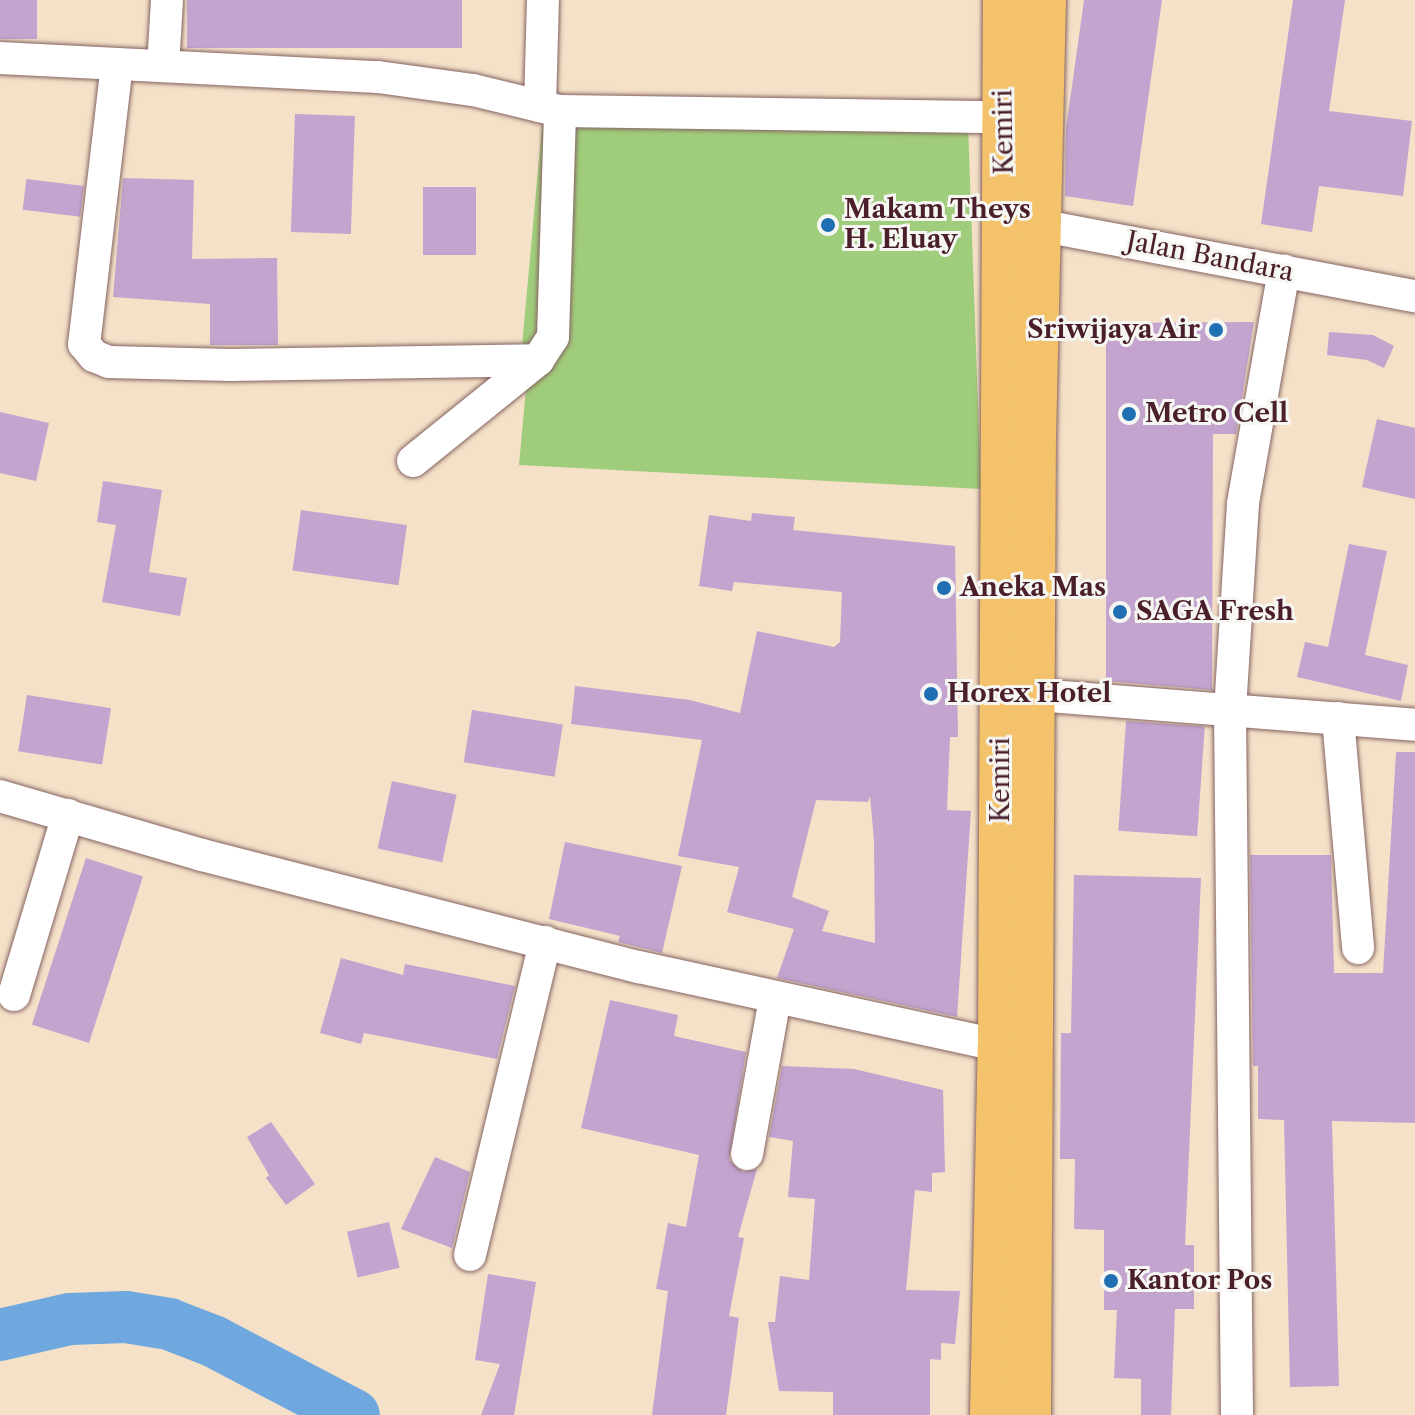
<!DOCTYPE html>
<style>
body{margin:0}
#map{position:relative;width:1415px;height:1415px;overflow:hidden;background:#f4e1c8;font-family:"Libre Caslon Text",serif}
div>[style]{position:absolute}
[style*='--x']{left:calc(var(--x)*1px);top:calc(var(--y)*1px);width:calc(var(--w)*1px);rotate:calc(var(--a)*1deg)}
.green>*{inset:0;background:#a0cd7b}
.river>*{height:52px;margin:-26px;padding:0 26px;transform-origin:26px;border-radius:26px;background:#6fa8de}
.building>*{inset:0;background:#c2a4cf;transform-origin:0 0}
.roads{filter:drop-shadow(0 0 2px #866362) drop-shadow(0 0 2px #866362)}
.minor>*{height:32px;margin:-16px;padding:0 16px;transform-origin:16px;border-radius:16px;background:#fff}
.trunk>*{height:44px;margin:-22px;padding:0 22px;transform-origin:22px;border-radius:22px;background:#f3c26a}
.dots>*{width:22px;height:22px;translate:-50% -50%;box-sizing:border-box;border:4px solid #f6f6f2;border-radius:50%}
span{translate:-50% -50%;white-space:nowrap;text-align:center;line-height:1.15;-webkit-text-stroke:6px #f6f6f2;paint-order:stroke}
.street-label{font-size:26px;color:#4a1f2b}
.poi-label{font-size:26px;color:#4a1f2b;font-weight:700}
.left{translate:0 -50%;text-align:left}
.right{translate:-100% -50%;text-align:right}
</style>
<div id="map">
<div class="green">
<div style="clip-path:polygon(769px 124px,968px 124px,981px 489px,519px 465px,528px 365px,522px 346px,542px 126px)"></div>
</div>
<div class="river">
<div style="--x:0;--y:1335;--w:72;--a:-12.9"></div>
<div style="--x:70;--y:1319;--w:56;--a:-2"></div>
<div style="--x:126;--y:1317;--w:44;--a:9.2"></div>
<div style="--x:169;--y:1324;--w:47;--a:21.1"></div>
<div style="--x:213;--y:1341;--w:159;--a:27.7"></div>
</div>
<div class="building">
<div style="left:0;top:0;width:37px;height:39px"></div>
<div style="left:187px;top:0;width:275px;height:48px"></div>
<div style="clip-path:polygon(1084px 0,1162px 0,1133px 206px,1065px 196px,1066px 129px)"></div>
<div style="clip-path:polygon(1293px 0,1345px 0,1329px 111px,1412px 121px,1403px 196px,1319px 186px,1312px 232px,1261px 224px)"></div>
<div style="left:295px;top:114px;width:60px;height:118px;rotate:2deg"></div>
<div style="clip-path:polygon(123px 178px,194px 180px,192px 259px,277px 258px,278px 345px,210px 345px,210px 304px,113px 297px)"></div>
<div style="left:84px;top:186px;width:31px;height:58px;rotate:97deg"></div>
<div style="left:423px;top:187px;width:53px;height:68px"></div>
<div style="clip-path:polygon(1254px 322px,1236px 434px,1213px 434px,1212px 690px,1106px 681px,1106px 323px)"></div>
<div style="clip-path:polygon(1329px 332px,1373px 335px,1394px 346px,1384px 368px,1367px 360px,1327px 355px)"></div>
<div style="clip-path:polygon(0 412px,49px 423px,36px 481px,0 473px)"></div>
<div style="clip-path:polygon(1377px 419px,1415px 428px,1415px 499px,1362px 487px)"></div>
<div style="clip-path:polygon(103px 481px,162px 490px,149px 572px,187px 578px,180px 616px,102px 602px,116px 525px,97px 522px)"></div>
<div style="left:301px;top:510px;width:107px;height:61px;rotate:8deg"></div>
<div style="clip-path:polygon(evenodd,752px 513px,795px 517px,793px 530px,955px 546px,958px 737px,950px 737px,947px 810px,971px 811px,957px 1017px,777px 978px,794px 929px,727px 912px,739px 867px,678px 856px,702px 740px,571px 724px,575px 686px,690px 700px,740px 713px,757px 631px,834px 647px,840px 642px,842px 592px,734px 582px,732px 591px,699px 586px,709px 515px,751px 521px,752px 513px,870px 796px,874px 841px,875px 943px,822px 931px,829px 911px,792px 897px,816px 800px,868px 802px,870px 796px)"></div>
<div style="clip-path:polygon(1349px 544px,1387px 551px,1365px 655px,1408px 665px,1401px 701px,1297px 677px,1305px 642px,1328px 647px)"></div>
<div style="left:27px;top:695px;width:85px;height:57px;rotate:9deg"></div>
<div style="left:472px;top:710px;width:92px;height:53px;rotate:9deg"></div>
<div style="left:1126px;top:721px;width:79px;height:110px;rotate:4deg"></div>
<div style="clip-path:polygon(1396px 752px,1415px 752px,1415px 1123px,1332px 1121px,1339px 1386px,1290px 1387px,1284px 1120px,1258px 1119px,1258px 1066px,1253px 1066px,1250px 855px,1331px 855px,1334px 973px,1383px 973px)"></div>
<div style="left:392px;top:781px;width:66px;height:69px;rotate:12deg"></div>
<div style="clip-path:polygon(565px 842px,682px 866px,662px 953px,618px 942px,620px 936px,549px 919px)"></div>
<div style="left:86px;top:858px;width:60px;height:175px;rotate:18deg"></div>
<div style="clip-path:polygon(1074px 875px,1201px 878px,1185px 1245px,1194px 1245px,1194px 1309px,1175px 1309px,1171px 1415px,1141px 1415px,1141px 1379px,1114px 1378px,1117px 1310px,1104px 1310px,1104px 1230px,1074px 1229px,1075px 1159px,1060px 1159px,1061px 1033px,1071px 1033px)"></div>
<div style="clip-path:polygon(341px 958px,403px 975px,405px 964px,515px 986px,497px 1059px,364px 1033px,361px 1044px,320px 1033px)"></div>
<div style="clip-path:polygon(610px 1000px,678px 1015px,674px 1036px,746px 1052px,729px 1160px,743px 1172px,757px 1169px,738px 1237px,744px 1238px,729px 1316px,739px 1318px,726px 1415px,652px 1415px,668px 1291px,656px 1289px,668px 1223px,686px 1227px,699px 1155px,581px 1128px)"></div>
<div style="clip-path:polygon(782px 1066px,854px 1069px,943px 1090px,945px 1172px,932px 1173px,932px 1192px,915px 1190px,906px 1290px,960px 1291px,955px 1344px,941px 1343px,941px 1360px,930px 1359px,930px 1415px,833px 1415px,833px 1392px,779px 1391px,768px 1322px,775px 1322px,780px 1276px,809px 1280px,815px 1199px,788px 1197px,793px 1141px,769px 1137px)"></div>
<div style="clip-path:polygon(271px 1122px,315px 1184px,286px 1205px,266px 1178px,269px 1175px,247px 1137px)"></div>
<div style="clip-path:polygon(435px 1157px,470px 1172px,452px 1248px,401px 1229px)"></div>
<div style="left:389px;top:1222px;width:47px;height:43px;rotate:77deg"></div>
<div style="clip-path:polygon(488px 1274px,536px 1282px,514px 1415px,481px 1415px,500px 1364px,475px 1360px)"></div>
</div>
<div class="roads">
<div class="minor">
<div style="--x:0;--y:58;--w:378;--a:2.9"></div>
<div style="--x:378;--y:77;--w:96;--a:7.8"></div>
<div style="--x:473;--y:90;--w:89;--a:13.6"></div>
<div style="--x:560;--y:111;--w:443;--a:0.8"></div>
<div style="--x:117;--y:64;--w:282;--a:96.7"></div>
<div style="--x:84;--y:344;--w:16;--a:50"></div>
<div style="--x:94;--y:356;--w:16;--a:22"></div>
<div style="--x:109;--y:362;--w:121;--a:1.4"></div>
<div style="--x:230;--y:365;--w:308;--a:-0.9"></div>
<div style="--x:163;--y:66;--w:66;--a:-86.5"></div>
<div style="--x:540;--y:106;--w:106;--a:-88.4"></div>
<div style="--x:1017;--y:221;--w:405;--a:10.7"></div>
<div style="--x:413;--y:461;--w:161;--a:-38.9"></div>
<div style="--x:538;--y:360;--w:27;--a:-57"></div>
<div style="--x:553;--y:337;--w:226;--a:-88.2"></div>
<div style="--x:1011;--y:693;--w:405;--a:4.5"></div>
<div style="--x:1338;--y:718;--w:231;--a:85"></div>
<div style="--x:0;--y:796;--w:210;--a:16.3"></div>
<div style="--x:202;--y:855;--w:451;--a:14.4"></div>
<div style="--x:639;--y:967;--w:391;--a:12.3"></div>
<div style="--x:14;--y:995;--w:188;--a:-73.3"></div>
<div style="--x:747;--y:1154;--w:158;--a:-79.8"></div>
<div style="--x:470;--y:1255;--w:322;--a:-76.5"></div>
<div style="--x:1237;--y:1415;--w:705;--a:-90.57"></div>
<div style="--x:1230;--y:710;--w:207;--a:-86.4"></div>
<div style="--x:1243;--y:503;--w:236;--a:-80"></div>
</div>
<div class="trunk">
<div style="--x:992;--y:1415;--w:368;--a:-88.8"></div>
<div style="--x:1000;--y:1047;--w:1047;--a:-89.73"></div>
<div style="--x:1029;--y:1415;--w:976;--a:-89.71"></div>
<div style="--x:1034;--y:439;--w:439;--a:-88.7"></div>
</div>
</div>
<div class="dots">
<div style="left:828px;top:225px;background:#1f6fb2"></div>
<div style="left:1216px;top:330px;background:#1f6fb2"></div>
<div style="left:1129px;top:414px;background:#1f6fb2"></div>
<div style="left:944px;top:588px;background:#1f6fb2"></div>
<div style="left:1120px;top:612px;background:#1f6fb2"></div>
<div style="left:931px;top:694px;background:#1f6fb2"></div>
<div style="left:1111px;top:1281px;background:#1f6fb2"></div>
</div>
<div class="street-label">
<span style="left:1004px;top:132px;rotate:-91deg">Kemiri</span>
<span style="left:1210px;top:257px;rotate:11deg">Jalan Bandara</span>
<span style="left:1001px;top:780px;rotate:-90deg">Kemiri</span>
</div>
<div class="poi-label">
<span class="left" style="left:844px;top:225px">Makam Theys<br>H. Eluay</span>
<span class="right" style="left:1200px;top:330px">Sriwijaya Air</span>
<span class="left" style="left:1145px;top:414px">Metro Cell</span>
<span class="left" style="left:960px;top:588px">Aneka Mas</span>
<span class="left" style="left:1136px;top:612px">SAGA Fresh</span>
<span class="left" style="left:947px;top:694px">Horex Hotel</span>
<span class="left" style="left:1127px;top:1281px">Kantor Pos</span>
</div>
</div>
